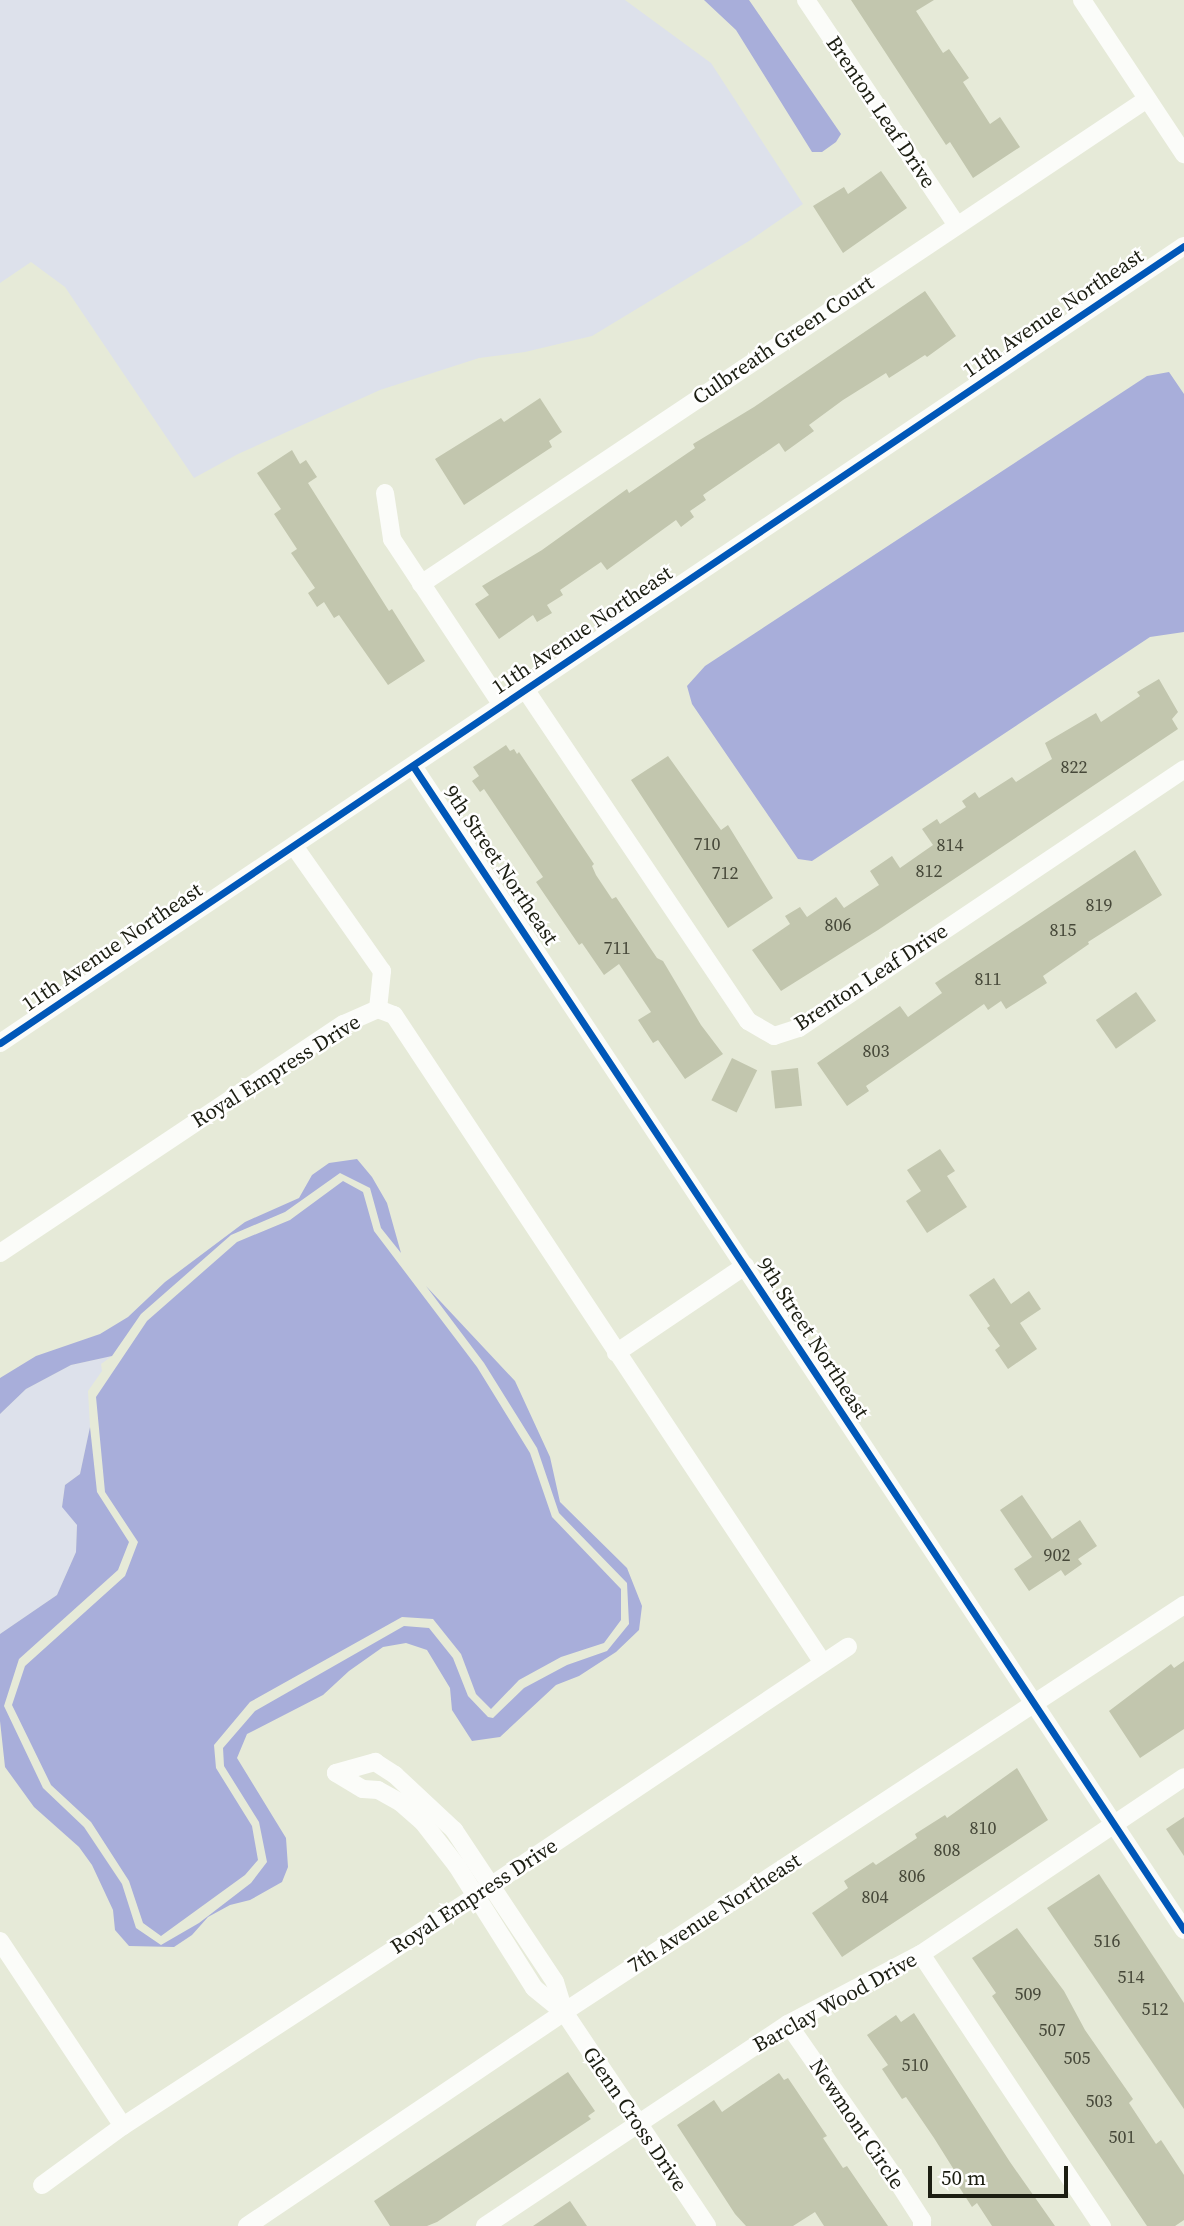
<!DOCTYPE html>
<style>
body{margin:0}
#map{position:relative;width:1184px;height:2226px;overflow:hidden;background:#e6ead8;font-family:"Source Serif 4",serif}
div>[style]{position:absolute}
[style*='--x']{left:calc(var(--x)*1px);top:calc(var(--y)*1px);width:calc(var(--w)*1px);rotate:calc(var(--a)*1deg)}
.green>*{inset:0;background:#dde1eb}
.water>*{inset:0;background:#a8aeda}
.building>*{inset:0;background:#c2c6ae;transform-origin:0 0}
.minor>*{height:18px;margin:-9px;padding:0 9px;transform-origin:9px;border-radius:9px;background:#fbfcf9}
.cycleway>*{height:7px;margin:-3.5px;padding:0 3.5px;transform-origin:3.5px;border-radius:3.5px;background:#0057b8}
span{translate:-50% -50%;white-space:nowrap;text-align:center;line-height:1.15;-webkit-text-stroke:5px #fff;paint-order:stroke}
.number-label{font-size:18px;color:#464839}
.number-label span{-webkit-text-stroke-width:0}
.street-label{font-size:21px;color:#1c1e12}
.scale{position:absolute;left:928px;top:2166px;width:140px;height:32px;box-sizing:border-box;border:4px solid #1c1e12;border-top:0;padding-left:9px;font-size:21px;line-height:24px;white-space:nowrap;color:#1c1e12;-webkit-text-stroke:5px #fff;paint-order:stroke}
</style>
<div id="map">
<div class="green">
<div style="clip-path:polygon(0 0,625px 0,711px 63px,803px 204px,749px 241px,592px 336px,525px 352px,479px 358px,380px 390px,238px 454px,194px 478px,65px 287px,31px 262px,0 283px)"></div>
<div style="clip-path:polygon(112px 1356px,101px 1364px,102px 1371px,88px 1391px,90px 1427px,80px 1474px,65px 1485px,62px 1506px,77px 1525px,76px 1552px,57px 1595px,0 1634px,0 1414px,26px 1389px,71px 1365px)"></div>
</div>
<div class="water">
<div style="clip-path:polygon(704px 0,749px 0,841px 134px,836px 142px,822px 152px,812px 152px,736px 30px)"></div>
<div style="clip-path:polygon(1169px 372px,1184px 394px,1184px 632px,1150px 637px,812px 861px,798px 859px,692px 704px,687px 686px,705px 666px,1147px 376px)"></div>
<div style="clip-path:polygon(357px 1159px,372px 1177px,387px 1203px,401px 1253px,381px 1228px,370px 1188px,340px 1173px,285px 1212px,231px 1235px,141px 1314px,112px 1356px,71px 1365px,26px 1389px,0 1414px,0 1378px,36px 1356px,100px 1334px,128px 1317px,165px 1282px,245px 1222px,299px 1198px,312px 1175px,329px 1163px)"></div>
<div style="clip-path:polygon(343px 1181px,363px 1192px,374px 1231px,477px 1367px,530px 1453px,552px 1517px,621px 1589px,621px 1620px,604px 1643px,561px 1657px,519px 1680px,491px 1709px,476px 1694px,461px 1654px,433px 1619px,402px 1617px,250px 1702px,214px 1745px,216px 1768px,252px 1826px,258px 1860px,245px 1875px,161px 1936px,143px 1923px,129px 1881px,91px 1822px,51px 1785px,12px 1705px,25px 1666px,125px 1576px,138px 1542px,105px 1492px,96px 1397px,147px 1321px,237px 1242px,290px 1220px)"></div>
<div style="clip-path:polygon(426px 1286px,515px 1381px,550px 1457px,560px 1502px,627px 1568px,642px 1606px,639px 1630px,616px 1652px,579px 1676px,556px 1685px,500px 1737px,472px 1741px,452px 1710px,450px 1688px,427px 1650px,406px 1643px,383px 1647px,349px 1671px,323px 1695px,247px 1734px,237px 1758px,286px 1838px,288px 1867px,282px 1882px,250px 1900px,230px 1905px,208px 1917px,192px 1935px,174px 1947px,129px 1946px,115px 1930px,113px 1910px,92px 1865px,79px 1847px,34px 1807px,5px 1767px,0 1721px,0 1634px,57px 1595px,76px 1552px,77px 1525px,62px 1507px,65px 1485px,80px 1474px,90px 1427px,97px 1492px,129px 1542px,118px 1570px,19px 1659px,4px 1706px,43px 1788px,84px 1827px,122px 1884px,136px 1928px,161px 1945px,199px 1923px,251px 1883px,267px 1862px,259px 1822px,224px 1766px,223px 1748px,255px 1711px,404px 1626px,429px 1628px,453px 1658px,468px 1696px,488px 1717px,493px 1718px,524px 1688px,567px 1665px,607px 1651px,629px 1624px,627px 1583px,559px 1513px,537px 1448px,484px 1363px)"></div>
</div>
<div class="building">
<div style="clip-path:polygon(851px 0,934px 0,916px 11px,943px 53px,949px 49px,969px 78px,963px 82px,990px 124px,1000px 117px,1020px 147px,973px 178px,950px 142px,946px 145px)"></div>
<div style="clip-path:polygon(881px 171px,907px 208px,843px 253px,813px 206px,844px 187px,848px 194px)"></div>
<div style="clip-path:polygon(925px 291px,956px 336px,927px 357px,925px 355px,889px 378px,886px 373px,843px 400px,809px 425px,814px 431px,785px 452px,779px 443px,703px 495px,706px 500px,690px 511px,694px 517px,681px 527px,676px 520px,607px 570px,601px 562px,560px 590px,563px 595px,547px 605px,552px 613px,537px 622px,533px 615px,499px 639px,475px 604px,489px 595px,482px 586px,542px 550px,627px 489px,629px 493px,695px 448px,693px 444px,754px 407px)"></div>
<div style="clip-path:polygon(540px 398px,562px 432px,549px 441px,552px 447px,464px 505px,435px 459px,501px 418px,504px 422px)"></div>
<div style="clip-path:polygon(292px 450px,300px 464px,306px 460px,317px 477px,308px 483px,389px 611px,392px 609px,425px 661px,388px 685px,339px 615px,334px 618px,324px 602px,317px 607px,308px 593px,315px 588px,291px 553px,297px 549px,274px 514px,281px 509px,257px 473px)"></div>
<div style="clip-path:polygon(1159px 679px,1178px 712px,1172px 719px,1178px 729px,878px 930px,781px 991px,752px 950px,790px 924px,785px 916px,800px 907px,807px 917px,836px 897px,844px 908px,879px 885px,870px 871px,892px 856px,900px 868px,933px 845px,922px 829px,937px 819px,940px 824px,966px 807px,962px 801px,975px 792px,979px 798px,1012px 777px,1016px 782px,1052px 759px,1045px 743px,1096px 713px,1101px 722px,1140px 696px,1137px 692px)"></div>
<div style="clip-path:polygon(506px 745px,510px 751px,514px 749px,517px 754px,519px 752px,594px 864px,592px 866px,596px 875px,612px 899px,616px 897px,657px 958px,663px 961px,701px 1025px,723px 1054px,685px 1079px,658px 1040px,653px 1043px,638px 1020px,651px 1012px,619px 964px,604px 975px,582px 943px,579px 945px,536px 882px,543px 877px,484px 789px,480px 792px,472px 781px,479px 776px,473px 767px)"></div>
<div style="clip-path:polygon(668px 756px,721px 830px,728px 825px,773px 898px,728px 928px,631px 780px)"></div>
<div style="clip-path:polygon(1135px 850px,1162px 895px,1088px 942px,1089px 944px,1043px 976px,1047px 983px,1006px 1009px,1001px 1001px,988px 1010px,984px 1004px,866px 1086px,869px 1091px,847px 1106px,817px 1063px,900px 1006px,908px 1017px,942px 993px,935px 983px)"></div>
<div style="left:1136px;top:992px;width:35px;height:49px;rotate:55deg"></div>
<div style="left:732px;top:1058px;width:28px;height:47px;rotate:26deg"></div>
<div style="left:798px;top:1068px;width:38px;height:27px;rotate:84deg"></div>
<div style="clip-path:polygon(940px 1149px,955px 1171px,947px 1176px,967px 1207px,927px 1233px,906px 1201px,921px 1191px,907px 1170px)"></div>
<div style="clip-path:polygon(994px 1278px,1011px 1304px,1029px 1291px,1041px 1309px,1020px 1323px,1037px 1349px,1008px 1369px,995px 1350px,1000px 1346px,987px 1328px,990px 1326px,969px 1295px)"></div>
<div style="clip-path:polygon(1022px 1495px,1052px 1539px,1080px 1520px,1097px 1546px,1078px 1559px,1082px 1564px,1065px 1576px,1061px 1570px,1029px 1591px,1014px 1569px,1032px 1557px,1000px 1510px)"></div>
<div style="clip-path:polygon(1184px 1661px,1184px 1729px,1140px 1758px,1109px 1711px,1171px 1664px,1174px 1668px)"></div>
<div style="clip-path:polygon(1017px 1768px,1048px 1820px,842px 1957px,812px 1913px,848px 1888px,844px 1881px,873px 1862px,876px 1865px,917px 1838px,915px 1834px,945px 1815px,947px 1818px)"></div>
<div style="clip-path:polygon(1184px 1817px,1184px 1856px,1166px 1829px)"></div>
<div style="clip-path:polygon(1099px 1874px,1184px 2003px,1184px 2109px,1047px 1908px)"></div>
<div style="clip-path:polygon(1017px 1928px,1064px 1991px,1085px 2030px,1133px 2099px,1129px 2103px,1156px 2144px,1161px 2140px,1184px 2175px,1184px 2220px,1175px 2226px,1147px 2226px,992px 1996px,996px 1993px,972px 1958px)"></div>
<div style="clip-path:polygon(914px 2013px,1010px 2162px,1055px 2226px,992px 2226px,977px 2203px,972px 2207px,952px 2176px,956px 2173px,934px 2138px,906px 2097px,902px 2099px,882px 2069px,888px 2065px,867px 2035px,896px 2015px,901px 2022px)"></div>
<div style="clip-path:polygon(568px 2072px,595px 2111px,588px 2116px,591px 2119px,437px 2222px,427px 2226px,390px 2226px,374px 2201px)"></div>
<div style="clip-path:polygon(779px 2073px,784px 2080px,788px 2078px,827px 2136px,823px 2138px,843px 2168px,847px 2166px,888px 2226px,824px 2226px,815px 2212px,793px 2226px,746px 2226px,735px 2214px,677px 2125px,714px 2100px,722px 2112px)"></div>
<div style="clip-path:polygon(570px 2201px,587px 2226px,533px 2226px)"></div>
</div>
<div class="minor">
<div style="--x:806;--y:0;--w:270;--a:56.2"></div>
<div style="--x:1082;--y:0;--w:185;--a:56.5"></div>
<div style="--x:385;--y:493;--w:47;--a:81.3"></div>
<div style="--x:392;--y:539;--w:199;--a:56.5"></div>
<div style="--x:421;--y:584;--w:873;--a:-33.74"></div>
<div style="--x:525;--y:689;--w:400;--a:56.1"></div>
<div style="--x:748;--y:1021;--w:30;--a:30"></div>
<div style="--x:774;--y:1036;--w:26;--a:-18"></div>
<div style="--x:799;--y:1028;--w:464;--a:-33.9"></div>
<div style="--x:413;--y:766;--w:1396;--a:56.48"></div>
<div style="--x:294;--y:846;--w:153;--a:54.9"></div>
<div style="--x:382;--y:971;--w:38;--a:96"></div>
<div style="--x:0;--y:1043;--w:1427;--a:-33.95"></div>
<div style="--x:0;--y:1253;--w:413;--a:-33.7"></div>
<div style="--x:344;--y:1024;--w:37;--a:-24"></div>
<div style="--x:378;--y:1009;--w:17;--a:21"></div>
<div style="--x:394;--y:1015;--w:777;--a:56.49"></div>
<div style="--x:616;--y:1353;--w:156;--a:-34"></div>
<div style="--x:336;--y:1773;--w:41;--a:-15.8"></div>
<div style="--x:375;--y:1762;--w:24;--a:33"></div>
<div style="--x:395;--y:1775;--w:81;--a:43"></div>
<div style="--x:454;--y:1830;--w:182;--a:56.4"></div>
<div style="--x:555;--y:1982;--w:31;--a:73"></div>
<div style="--x:564;--y:2012;--w:257;--a:56.2"></div>
<div style="--x:336;--y:1773;--w:31;--a:31"></div>
<div style="--x:363;--y:1789;--w:15;--a:4"></div>
<div style="--x:378;--y:1790;--w:26;--a:29"></div>
<div style="--x:401;--y:1803;--w:28;--a:41"></div>
<div style="--x:422;--y:1821;--w:57;--a:52.1"></div>
<div style="--x:457;--y:1866;--w:144;--a:57.7"></div>
<div style="--x:534;--y:1988;--w:38;--a:39"></div>
<div style="--x:0;--y:1941;--w:222;--a:56.4"></div>
<div style="--x:921;--y:1954;--w:327;--a:56.4"></div>
<div style="--x:788;--y:2024;--w:195;--a:55.2"></div>
<div style="--x:899;--y:2184;--w:43;--a:57.4"></div>
<div style="--x:922;--y:2220;--w:6;--a:90"></div>
<div style="--x:42;--y:2185;--w:100;--a:-36.1"></div>
<div style="--x:123;--y:2126;--w:419;--a:-33.1"></div>
<div style="--x:474;--y:1897;--w:450;--a:-33.8"></div>
<div style="--x:247;--y:2226;--w:382;--a:-34"></div>
<div style="--x:564;--y:2012;--w:742;--a:-33.28"></div>
<div style="--x:485;--y:2226;--w:364;--a:-33.7"></div>
<div style="--x:788;--y:2024;--w:150;--a:-27.8"></div>
<div style="--x:921;--y:1954;--w:317;--a:-33.9"></div>
</div>
<div class="cycleway">
<div style="--x:413;--y:766;--w:1396;--a:56.48"></div>
<div style="--x:0;--y:1043;--w:1427;--a:-33.95"></div>
</div>
<div class="number-label">
<span style="left:1074px;top:767px">822</span>
<span style="left:707px;top:844px">710</span>
<span style="left:950px;top:845px">814</span>
<span style="left:929px;top:871px">812</span>
<span style="left:725px;top:873px">712</span>
<span style="left:1099px;top:905px">819</span>
<span style="left:838px;top:925px">806</span>
<span style="left:1063px;top:930px">815</span>
<span style="left:617px;top:948px">711</span>
<span style="left:988px;top:979px">811</span>
<span style="left:876px;top:1051px">803</span>
<span style="left:1057px;top:1555px">902</span>
<span style="left:983px;top:1828px">810</span>
<span style="left:947px;top:1850px">808</span>
<span style="left:912px;top:1876px">806</span>
<span style="left:875px;top:1897px">804</span>
<span style="left:1107px;top:1941px">516</span>
<span style="left:1131px;top:1977px">514</span>
<span style="left:1028px;top:1994px">509</span>
<span style="left:1155px;top:2009px">512</span>
<span style="left:1052px;top:2030px">507</span>
<span style="left:1077px;top:2058px">505</span>
<span style="left:915px;top:2065px">510</span>
<span style="left:1099px;top:2101px">503</span>
<span style="left:1122px;top:2137px">501</span>
</div>
<div class="street-label">
<span style="left:881px;top:112px;rotate:56deg">Brenton Leaf Drive</span>
<span style="left:1053px;top:313px;rotate:-34deg">11th Avenue Northeast</span>
<span style="left:783px;top:340px;rotate:-34deg">Culbreath Green Court</span>
<span style="left:582px;top:630px;rotate:-34deg">11th Avenue Northeast</span>
<span style="left:501px;top:865px;rotate:56deg">9th Street Northeast</span>
<span style="left:112px;top:947px;rotate:-34deg">11th Avenue Northeast</span>
<span style="left:871px;top:977px;rotate:-33deg">Brenton Leaf Drive</span>
<span style="left:276px;top:1071px;rotate:-32deg">Royal Empress Drive</span>
<span style="left:813px;top:1338px;rotate:57deg">9th Street Northeast</span>
<span style="left:474px;top:1896px;rotate:-33deg">Royal Empress Drive</span>
<span style="left:714px;top:1913px;rotate:-33deg">7th Avenue Northeast</span>
<span style="left:835px;top:2002px;rotate:-29deg">Barclay Wood Drive</span>
<span style="left:635px;top:2119px;rotate:56deg">Glenn Cross Drive</span>
<span style="left:857px;top:2124px;rotate:56deg">Newmont Circle</span>
</div>
<div class="scale">50 m</div>
</div>
